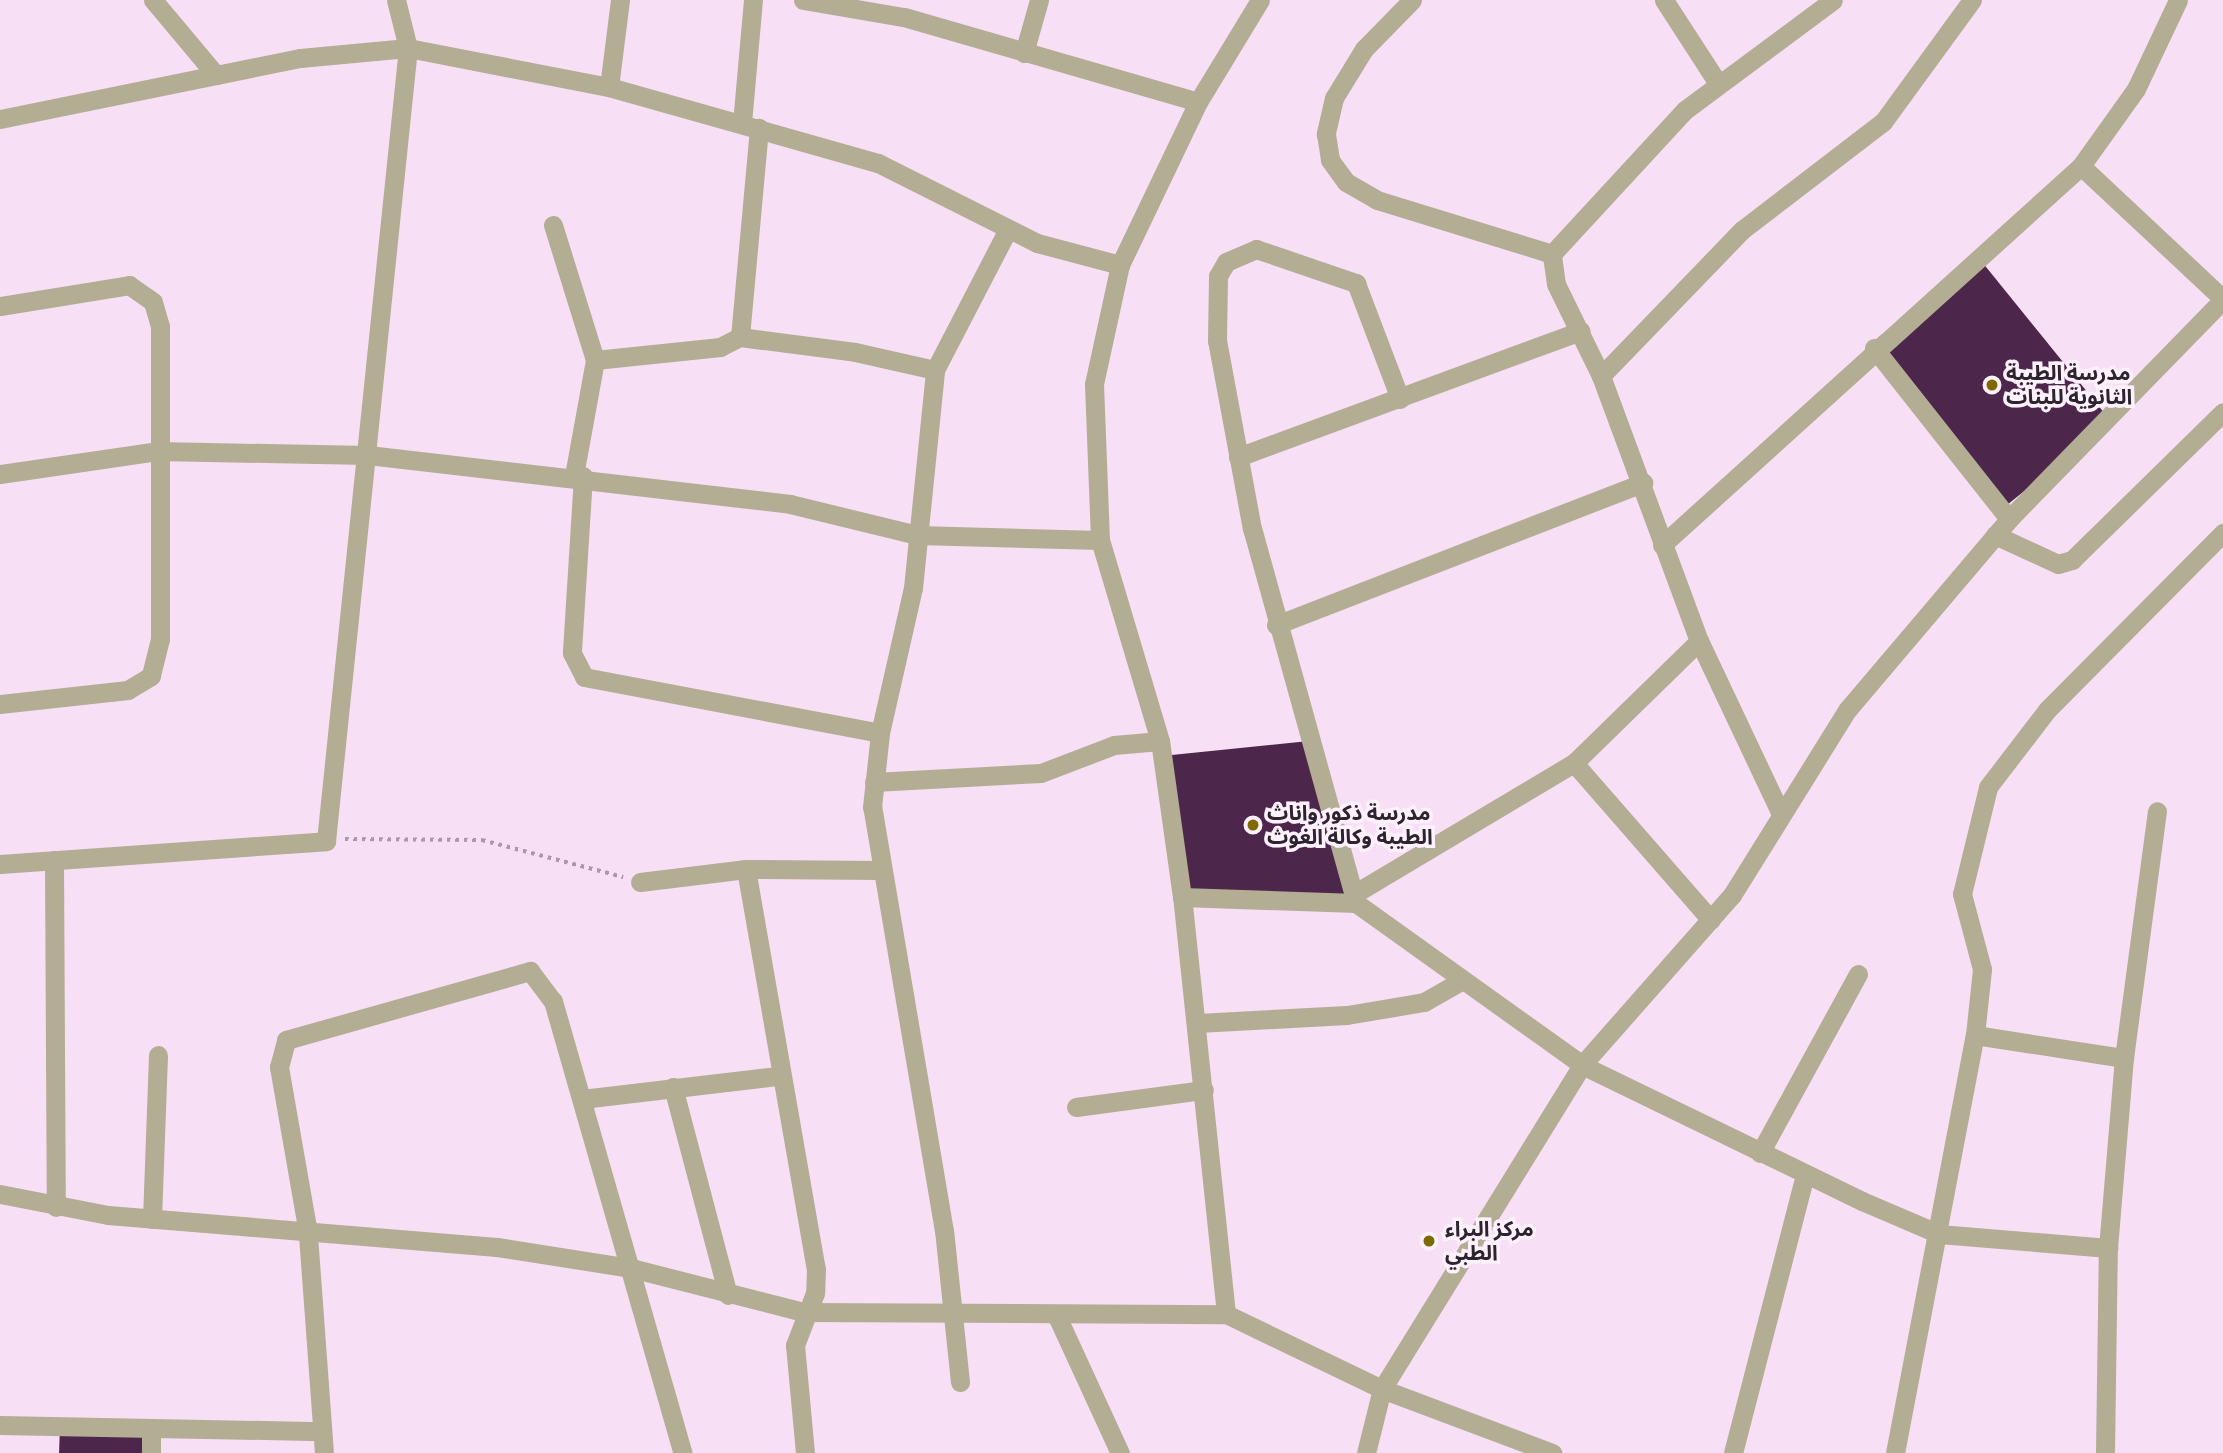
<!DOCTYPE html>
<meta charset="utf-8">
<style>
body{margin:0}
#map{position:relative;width:2223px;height:1453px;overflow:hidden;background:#f7dff5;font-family:"Fira Sans Condensed","Noto Sans Arabic",sans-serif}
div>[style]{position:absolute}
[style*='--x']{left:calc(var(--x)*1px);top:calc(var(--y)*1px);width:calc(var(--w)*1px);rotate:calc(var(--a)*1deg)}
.building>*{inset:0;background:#4d274b;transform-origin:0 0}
.path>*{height:3.5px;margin-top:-1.75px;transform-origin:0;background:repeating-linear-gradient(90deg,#ab99a9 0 3.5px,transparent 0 8.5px)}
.minor>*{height:19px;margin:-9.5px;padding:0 9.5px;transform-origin:9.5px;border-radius:9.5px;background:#b3ad94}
.dots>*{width:19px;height:19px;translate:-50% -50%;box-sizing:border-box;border:4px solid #fff0fd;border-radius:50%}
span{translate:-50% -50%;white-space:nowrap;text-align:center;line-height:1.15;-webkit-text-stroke:7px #fff0fd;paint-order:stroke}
.poi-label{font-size:21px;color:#2d252d;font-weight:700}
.left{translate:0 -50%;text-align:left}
</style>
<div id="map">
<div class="building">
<div style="left:1978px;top:257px;width:211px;height:138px;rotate:51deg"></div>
<div style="clip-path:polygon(1309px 741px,1356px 903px,1182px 897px,1162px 756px)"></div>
<div style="left:60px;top:1426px;width:91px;height:27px;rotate:2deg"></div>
</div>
<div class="path">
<div style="--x:345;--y:839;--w:137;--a:0.4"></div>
<div style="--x:482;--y:840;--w:146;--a:14.7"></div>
</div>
<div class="minor">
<div style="--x:153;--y:0;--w:98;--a:50"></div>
<div style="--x:803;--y:0;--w:102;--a:9.6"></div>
<div style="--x:904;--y:17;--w:306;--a:16.1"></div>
<div style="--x:1412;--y:0;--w:69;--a:134.4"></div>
<div style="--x:1364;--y:49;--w:57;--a:121.5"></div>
<div style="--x:1334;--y:98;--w:37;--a:103"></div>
<div style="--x:1326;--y:134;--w:26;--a:81"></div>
<div style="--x:1330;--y:160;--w:27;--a:54"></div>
<div style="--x:1346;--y:182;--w:36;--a:30"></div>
<div style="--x:1377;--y:200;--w:183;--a:17.1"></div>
<div style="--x:1664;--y:0;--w:98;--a:57.1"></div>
<div style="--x:1024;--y:53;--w:55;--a:-74.2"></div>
<div style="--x:609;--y:87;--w:88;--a:-82.8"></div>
<div style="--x:0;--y:119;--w:306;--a:-11.5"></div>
<div style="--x:300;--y:58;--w:108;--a:-5.3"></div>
<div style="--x:408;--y:48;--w:205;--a:11"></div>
<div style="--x:609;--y:87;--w:280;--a:15.8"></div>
<div style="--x:878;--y:163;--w:178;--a:26.7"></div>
<div style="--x:1037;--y:243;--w:86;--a:14.8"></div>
<div style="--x:742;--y:123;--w:123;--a:-84.9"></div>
<div style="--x:2081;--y:166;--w:195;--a:43.1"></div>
<div style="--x:553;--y:225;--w:141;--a:72.7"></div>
<div style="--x:595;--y:360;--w:117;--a:100.3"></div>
<div style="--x:0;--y:306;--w:131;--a:-9.2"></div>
<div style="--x:129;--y:285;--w:29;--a:35"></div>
<div style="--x:153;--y:302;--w:25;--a:74"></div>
<div style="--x:160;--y:326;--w:313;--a:90"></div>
<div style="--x:160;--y:639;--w:38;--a:104"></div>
<div style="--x:151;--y:676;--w:27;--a:149"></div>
<div style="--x:128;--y:690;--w:129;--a:173.8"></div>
<div style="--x:740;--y:337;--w:210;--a:-84.8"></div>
<div style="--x:1874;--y:348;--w:218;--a:51.7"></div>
<div style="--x:595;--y:360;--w:126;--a:-5.9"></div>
<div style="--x:720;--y:347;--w:22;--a:-27"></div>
<div style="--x:740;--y:337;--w:116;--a:7.4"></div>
<div style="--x:855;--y:352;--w:82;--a:12.7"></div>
<div style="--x:1601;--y:376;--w:203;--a:-46"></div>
<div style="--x:1742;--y:230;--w:178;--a:-37.5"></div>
<div style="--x:1883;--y:122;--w:151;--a:-53.9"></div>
<div style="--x:1238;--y:457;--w:365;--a:-20.2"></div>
<div style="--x:0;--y:474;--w:159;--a:-8.3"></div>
<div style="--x:157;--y:451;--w:211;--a:1.1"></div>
<div style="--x:368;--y:455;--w:425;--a:6.6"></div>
<div style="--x:790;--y:504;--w:131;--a:13.7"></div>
<div style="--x:917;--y:535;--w:183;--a:1.6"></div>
<div style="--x:583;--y:476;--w:177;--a:93.6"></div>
<div style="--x:572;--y:653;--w:27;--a:63"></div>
<div style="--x:584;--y:677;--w:301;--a:10.7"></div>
<div style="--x:1995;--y:535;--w:69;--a:24.7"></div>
<div style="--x:2058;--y:564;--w:15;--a:-16"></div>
<div style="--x:2072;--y:560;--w:211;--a:-44.4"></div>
<div style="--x:1662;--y:545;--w:565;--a:-42.13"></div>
<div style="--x:2081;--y:166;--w:95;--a:-54.5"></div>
<div style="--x:2136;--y:89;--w:98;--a:-64.7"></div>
<div style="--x:1276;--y:625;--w:394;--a:-21.2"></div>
<div style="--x:1574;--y:763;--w:208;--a:48.9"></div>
<div style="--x:874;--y:782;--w:167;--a:-3.1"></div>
<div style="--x:1041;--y:773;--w:78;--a:-21"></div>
<div style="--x:1114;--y:745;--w:46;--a:-5"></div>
<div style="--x:1780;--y:812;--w:189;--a:-115.3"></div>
<div style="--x:1699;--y:641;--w:283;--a:-110.3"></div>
<div style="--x:1601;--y:376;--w:102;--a:-116.1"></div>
<div style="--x:1556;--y:284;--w:30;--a:-98"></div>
<div style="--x:1552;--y:254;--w:196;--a:-47.3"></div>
<div style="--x:1685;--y:110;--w:184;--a:-36.6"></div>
<div style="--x:54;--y:860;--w:347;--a:89.7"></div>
<div style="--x:0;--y:864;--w:327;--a:-4"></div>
<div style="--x:326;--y:841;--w:797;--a:-84.1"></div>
<div style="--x:408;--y:48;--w:49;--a:-104"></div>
<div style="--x:746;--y:869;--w:406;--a:80.1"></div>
<div style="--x:816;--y:1269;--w:24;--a:92"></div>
<div style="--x:815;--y:1293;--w:56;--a:111"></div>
<div style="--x:795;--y:1345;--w:108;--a:84.7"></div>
<div style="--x:640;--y:882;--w:107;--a:-7"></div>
<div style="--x:746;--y:869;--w:132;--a:0.4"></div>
<div style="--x:1354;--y:894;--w:256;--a:-30.8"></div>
<div style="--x:1574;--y:763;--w:175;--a:-44.3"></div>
<div style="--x:1182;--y:897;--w:174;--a:2"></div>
<div style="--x:1356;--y:903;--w:278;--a:35.6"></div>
<div style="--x:1582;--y:1065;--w:311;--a:25.9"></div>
<div style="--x:1862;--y:1201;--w:84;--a:23.2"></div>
<div style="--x:1939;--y:1234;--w:170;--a:4.7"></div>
<div style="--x:1356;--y:903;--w:388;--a:-105.5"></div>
<div style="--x:1252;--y:529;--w:191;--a:-100.5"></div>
<div style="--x:1217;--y:341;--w:65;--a:-89.1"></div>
<div style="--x:1218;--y:276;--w:16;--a:-60"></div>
<div style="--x:1226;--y:262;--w:33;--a:-23"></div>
<div style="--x:1256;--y:249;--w:106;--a:18.8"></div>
<div style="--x:1356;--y:283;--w:124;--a:69.2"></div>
<div style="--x:1198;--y:1023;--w:149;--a:-3.1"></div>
<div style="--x:1347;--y:1015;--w:78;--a:-9.6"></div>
<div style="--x:1424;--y:1002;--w:40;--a:-29.7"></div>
<div style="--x:1975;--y:1035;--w:151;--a:8.8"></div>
<div style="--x:673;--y:1087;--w:215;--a:75.2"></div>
<div style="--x:582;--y:1099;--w:198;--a:-6.7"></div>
<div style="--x:1076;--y:1107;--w:129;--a:-7.6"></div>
<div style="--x:1760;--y:1153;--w:204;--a:-61.3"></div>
<div style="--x:0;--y:1194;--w:110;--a:11"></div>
<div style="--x:108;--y:1215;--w:390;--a:4.7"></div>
<div style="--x:497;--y:1247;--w:136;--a:8.9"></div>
<div style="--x:631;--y:1268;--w:179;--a:14.3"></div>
<div style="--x:804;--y:1312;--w:422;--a:0.3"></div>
<div style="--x:1226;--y:1314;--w:173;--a:25.7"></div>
<div style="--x:1382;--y:1389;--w:182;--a:20.6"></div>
<div style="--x:152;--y:1219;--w:164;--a:-87.9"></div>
<div style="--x:1056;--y:1314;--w:153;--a:65.3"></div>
<div style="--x:1226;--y:1314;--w:419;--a:-96"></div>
<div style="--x:1182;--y:897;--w:158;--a:-98"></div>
<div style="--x:1160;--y:741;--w:210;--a:-106.6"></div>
<div style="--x:1100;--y:540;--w:156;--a:-92.2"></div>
<div style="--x:1094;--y:384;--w:122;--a:-77.7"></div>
<div style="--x:1120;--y:265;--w:181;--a:-64.4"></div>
<div style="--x:1198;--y:102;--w:119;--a:-58.7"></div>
<div style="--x:960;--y:1382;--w:152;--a:-96"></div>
<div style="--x:944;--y:1231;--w:430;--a:-99.6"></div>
<div style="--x:872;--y:807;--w:74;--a:-83.8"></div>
<div style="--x:880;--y:733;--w:149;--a:-77.2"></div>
<div style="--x:913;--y:588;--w:219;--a:-84.2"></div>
<div style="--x:935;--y:370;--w:157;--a:-62.6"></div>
<div style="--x:0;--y:1425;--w:321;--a:1.1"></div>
<div style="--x:151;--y:1453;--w:24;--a:-90"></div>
<div style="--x:324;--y:1453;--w:221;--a:-94.2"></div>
<div style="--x:308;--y:1233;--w:169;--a:-99.9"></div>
<div style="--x:279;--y:1067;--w:28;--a:-75"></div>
<div style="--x:286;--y:1040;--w:254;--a:-15.8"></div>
<div style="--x:530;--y:971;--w:38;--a:53"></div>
<div style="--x:553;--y:1001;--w:470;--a:74"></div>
<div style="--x:1366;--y:1453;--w:66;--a:-76"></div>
<div style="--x:1382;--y:1389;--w:381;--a:-58.3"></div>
<div style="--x:1582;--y:1065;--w:227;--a:-48.6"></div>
<div style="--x:1732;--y:895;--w:219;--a:-58.1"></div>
<div style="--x:1848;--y:709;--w:249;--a:-49.7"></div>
<div style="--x:2009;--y:519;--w:306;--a:-45.7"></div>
<div style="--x:1733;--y:1453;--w:288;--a:-75.5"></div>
<div style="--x:1895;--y:1453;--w:426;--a:-79.2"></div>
<div style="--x:1975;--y:1035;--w:66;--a:-83.9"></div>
<div style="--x:1982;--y:969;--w:78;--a:-104.9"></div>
<div style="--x:1962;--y:894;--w:110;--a:-76.3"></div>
<div style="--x:1988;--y:787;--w:97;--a:-52.5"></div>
<div style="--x:2047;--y:710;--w:250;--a:-45.2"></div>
<div style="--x:2105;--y:1453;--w:205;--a:-89.2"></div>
<div style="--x:2108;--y:1248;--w:191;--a:-85.2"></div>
<div style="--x:2124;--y:1058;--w:249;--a:-82.4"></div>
</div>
<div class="dots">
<div style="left:1992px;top:385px;background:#7e6a02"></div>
<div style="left:1253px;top:825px;background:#7e6a02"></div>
<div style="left:1429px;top:1241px;background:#7e6a02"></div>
</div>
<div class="poi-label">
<span class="left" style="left:2006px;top:385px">مدرسة الطيبة<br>الثانوية للبنات</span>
<span class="left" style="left:1267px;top:825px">مدرسة ذكور واناث<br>الطيبة وكالة الغوث</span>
<span class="left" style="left:1445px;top:1241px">مركز البراء<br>الطبي</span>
</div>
</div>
